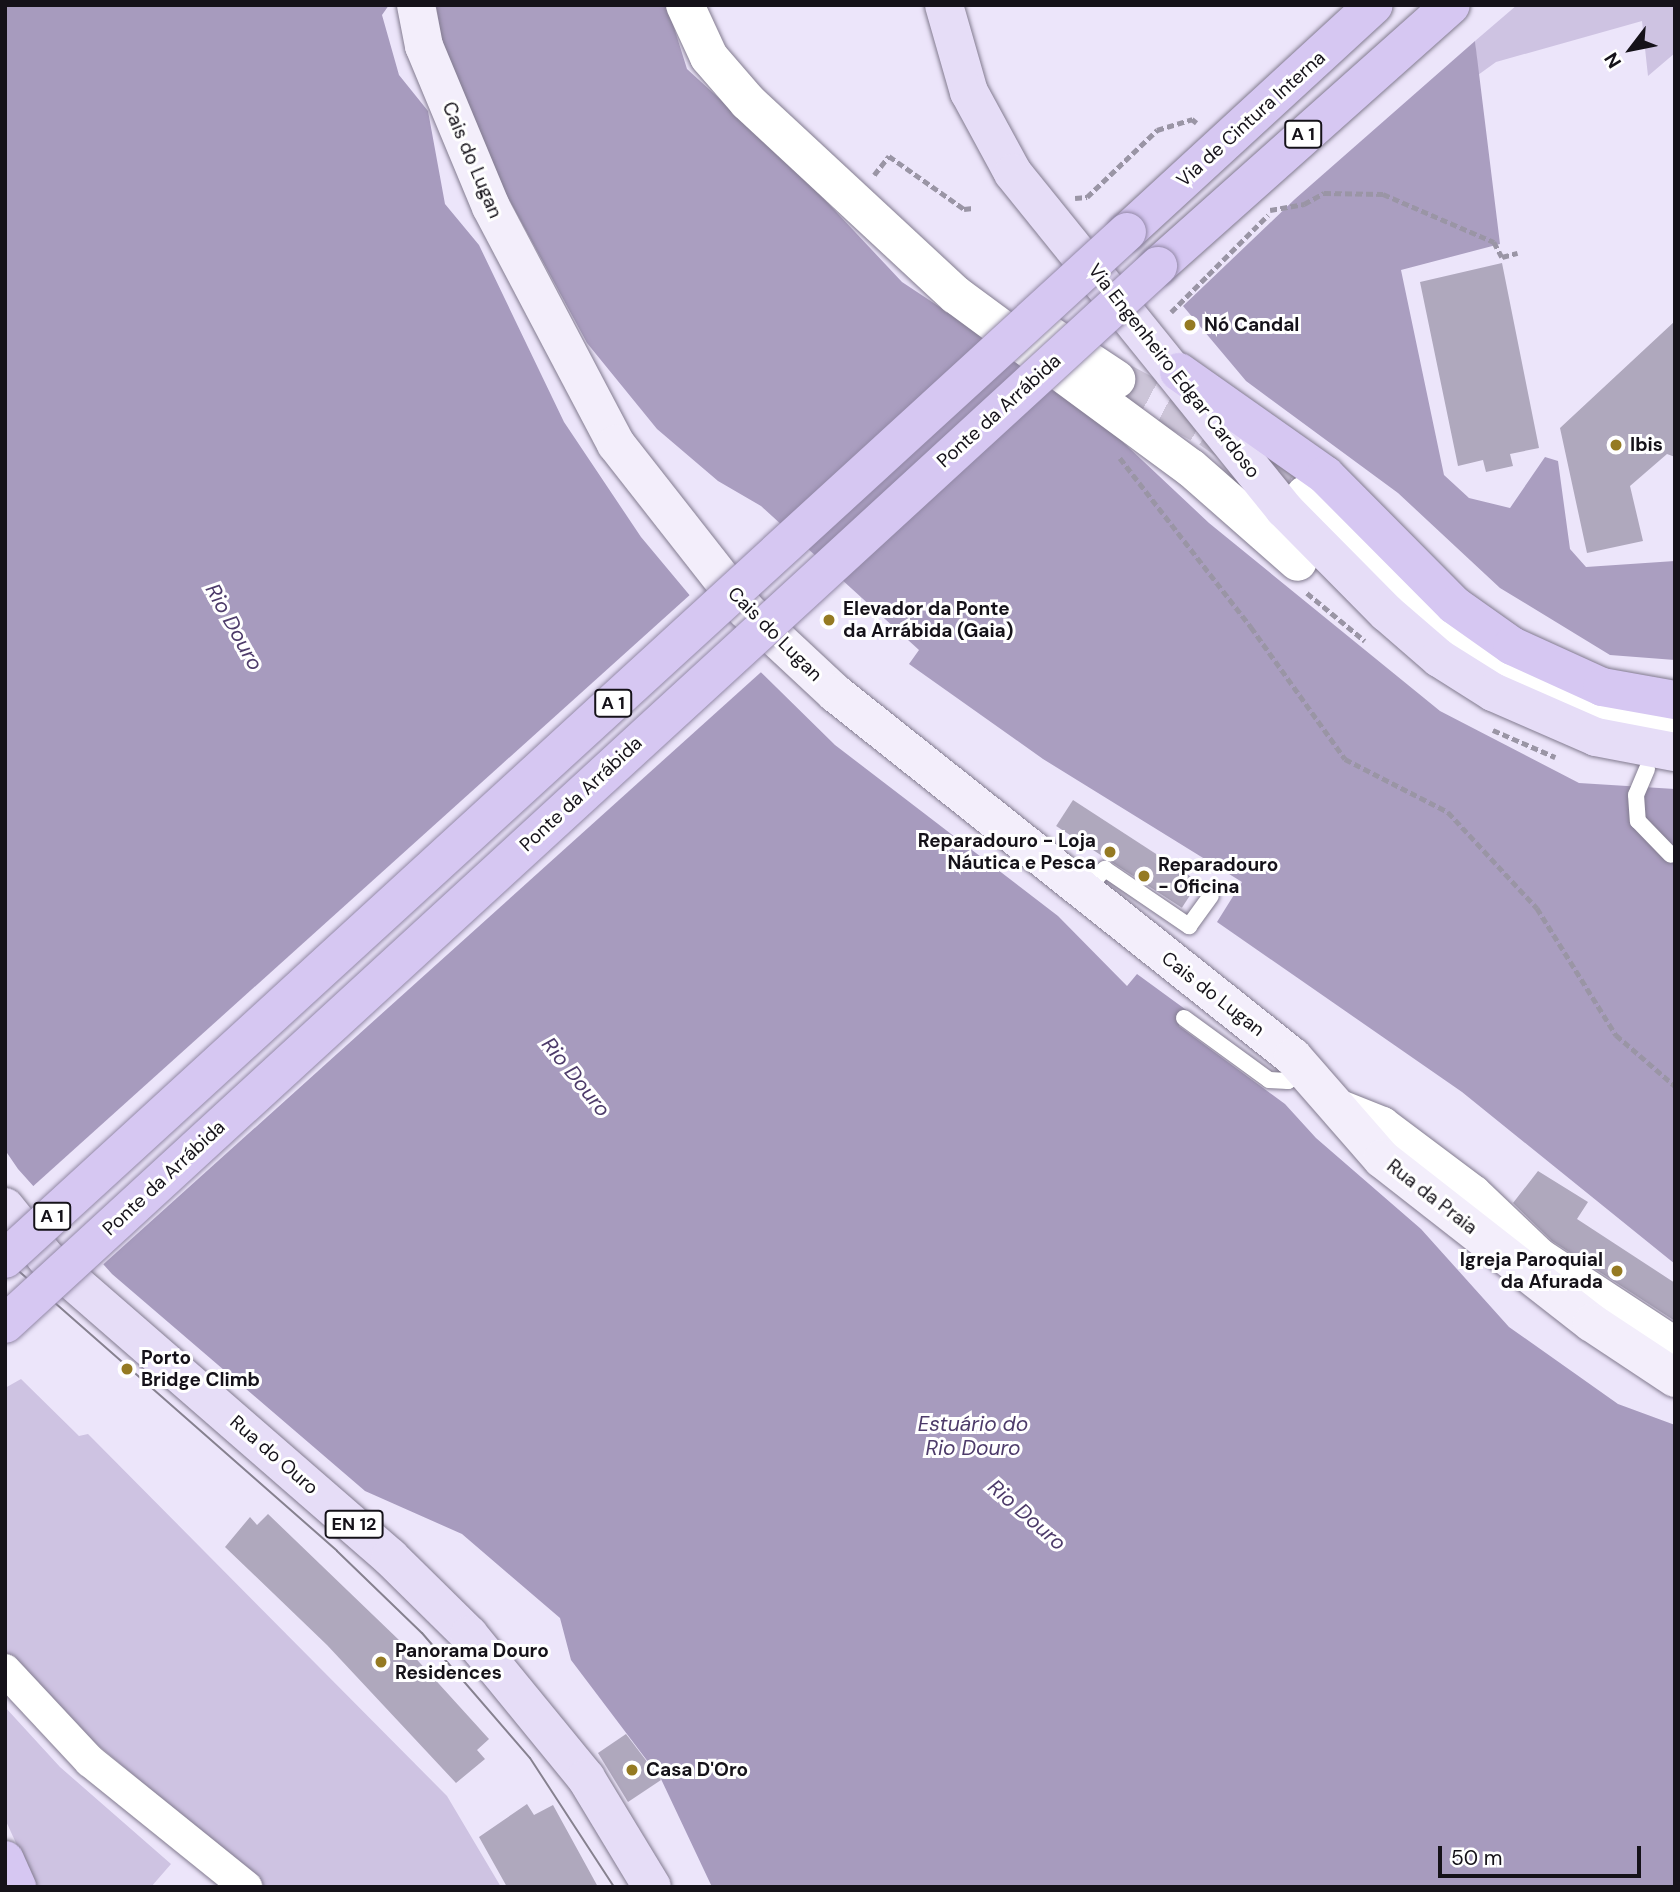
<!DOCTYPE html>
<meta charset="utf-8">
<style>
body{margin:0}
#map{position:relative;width:1680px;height:1892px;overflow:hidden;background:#ece5fa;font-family:"DM Sans",sans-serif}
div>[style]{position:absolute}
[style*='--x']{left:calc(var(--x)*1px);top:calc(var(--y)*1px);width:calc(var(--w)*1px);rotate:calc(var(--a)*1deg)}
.green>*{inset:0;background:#cec3e2}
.forest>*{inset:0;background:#aa9ec0}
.water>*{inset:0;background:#a79bbe}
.pier>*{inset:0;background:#ece5fa;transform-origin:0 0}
.building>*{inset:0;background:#afa8bd;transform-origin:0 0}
.tertiary-tunnel>*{height:38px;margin-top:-19px;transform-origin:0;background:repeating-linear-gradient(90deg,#ccc5d8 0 38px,transparent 0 57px)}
.path>*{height:4.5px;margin-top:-2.25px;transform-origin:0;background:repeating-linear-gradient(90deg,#9a95a5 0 7px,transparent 0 10.5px)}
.roads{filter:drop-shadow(0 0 2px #827b8f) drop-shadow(0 0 2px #827b8f)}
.service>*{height:16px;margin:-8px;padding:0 8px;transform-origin:8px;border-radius:8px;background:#fff}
.minor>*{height:32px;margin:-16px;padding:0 16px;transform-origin:16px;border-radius:16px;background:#fff}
.tertiary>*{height:38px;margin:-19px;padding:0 19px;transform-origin:19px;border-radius:19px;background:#fff}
.secondary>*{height:38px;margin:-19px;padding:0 19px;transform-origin:19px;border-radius:19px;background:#f3eefb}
.primary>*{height:38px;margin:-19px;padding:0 19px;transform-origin:19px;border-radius:19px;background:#e6ddf7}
.motorway>*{height:38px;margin:-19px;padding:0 19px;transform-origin:19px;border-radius:19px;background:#d6c7f2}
.tram>*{height:2px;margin:-1px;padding:0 1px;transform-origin:1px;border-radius:1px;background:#86818f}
.bridges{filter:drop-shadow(0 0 2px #9288a6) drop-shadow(0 0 2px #9288a6)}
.motorway-bridge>*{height:38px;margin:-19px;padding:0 19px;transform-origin:19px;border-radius:19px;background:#d6c7f2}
.dots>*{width:19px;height:19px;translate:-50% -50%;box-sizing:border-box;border:4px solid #fff;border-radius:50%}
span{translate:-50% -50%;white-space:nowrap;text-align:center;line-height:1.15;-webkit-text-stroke:6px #fff;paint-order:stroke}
.shield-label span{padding:2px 5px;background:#fff;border:2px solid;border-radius:5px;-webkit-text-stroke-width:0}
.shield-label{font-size:18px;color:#151219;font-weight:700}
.street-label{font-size:19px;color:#151219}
.poi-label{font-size:19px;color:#151219;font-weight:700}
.left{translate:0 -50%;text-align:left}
.right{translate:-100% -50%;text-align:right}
.water-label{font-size:21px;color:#4d3b6a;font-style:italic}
.frame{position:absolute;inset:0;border:7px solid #151219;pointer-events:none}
.north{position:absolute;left:1596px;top:14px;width:70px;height:70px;-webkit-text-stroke:5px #fff;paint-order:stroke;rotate:238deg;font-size:19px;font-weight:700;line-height:28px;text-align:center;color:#151219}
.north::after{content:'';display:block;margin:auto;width:24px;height:32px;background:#151219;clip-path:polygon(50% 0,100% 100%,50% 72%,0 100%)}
.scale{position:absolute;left:1438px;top:1846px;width:203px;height:32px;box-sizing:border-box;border:4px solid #151219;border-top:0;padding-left:9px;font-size:21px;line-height:24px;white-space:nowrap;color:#151219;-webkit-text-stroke:5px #fff;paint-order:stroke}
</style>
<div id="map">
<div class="green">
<div style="clip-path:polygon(1517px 5px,1675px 5px,1675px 53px,1648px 76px,1642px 21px,1496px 62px,1478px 75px,1475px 41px)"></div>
<div style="clip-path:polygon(21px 1379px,79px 1436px,88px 1434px,447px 1796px,501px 1887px,266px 1887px,60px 1713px,5px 1653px,5px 1388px)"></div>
<div style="clip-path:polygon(5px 1707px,60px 1767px,171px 1864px,151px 1887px,36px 1887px,5px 1819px)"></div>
</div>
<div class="forest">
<div style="clip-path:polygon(436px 5px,667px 5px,687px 69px,794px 167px,902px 282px,1075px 397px,1209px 523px,1440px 711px,1579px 783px,1675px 789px,1675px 1264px,1462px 1092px,1217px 922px,1242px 882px,1043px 759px,909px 664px,919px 650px,761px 506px,718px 481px,657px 429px,587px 343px,505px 192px,442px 43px)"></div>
<div style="clip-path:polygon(1475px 41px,1500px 244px,1401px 270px,1444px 475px,1469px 498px,1510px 508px,1545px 457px,1558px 461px,1570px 549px,1586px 567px,1675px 561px,1675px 660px,1610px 655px,1500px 588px,1398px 493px,1246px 381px,1183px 306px,1295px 199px)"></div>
</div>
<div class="water">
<div style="clip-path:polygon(5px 5px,389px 5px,382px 15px,399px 75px,428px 111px,445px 204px,479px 245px,564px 422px,641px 537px,722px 634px,835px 745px,1058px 916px,1127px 986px,1137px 974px,1189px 1012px,1179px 1026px,1285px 1104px,1316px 1138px,1421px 1229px,1509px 1327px,1618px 1404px,1675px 1425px,1675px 1887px,712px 1887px,661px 1779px,571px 1660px,560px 1618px,462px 1534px,365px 1491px,112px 1274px,18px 1169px,5px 1150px)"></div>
</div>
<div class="pier">
<div style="left:692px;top:593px;width:105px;height:890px;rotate:48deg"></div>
</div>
<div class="building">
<div style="clip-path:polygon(1502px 263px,1539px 448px,1510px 454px,1513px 466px,1486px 472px,1483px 460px,1458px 466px,1420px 282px)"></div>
<div style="clip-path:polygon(1675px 321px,1675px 457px,1667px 454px,1630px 486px,1643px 541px,1587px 553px,1560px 428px)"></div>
<div style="left:1073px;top:800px;width:150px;height:31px;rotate:33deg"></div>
<div style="clip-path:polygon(1538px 1171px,1588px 1202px,1577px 1219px,1675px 1283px,1675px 1321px,1552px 1241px,1513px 1203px)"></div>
<div style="clip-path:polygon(268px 1514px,400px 1641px,489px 1739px,477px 1750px,485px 1759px,456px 1783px,327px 1645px,225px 1547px,250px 1517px,257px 1525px)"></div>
<div style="clip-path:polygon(626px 1734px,661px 1780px,628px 1802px,598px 1753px)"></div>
<div style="clip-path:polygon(527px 1804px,534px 1815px,553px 1805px,598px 1887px,507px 1887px,479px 1837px)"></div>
</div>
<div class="tertiary-tunnel">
<div style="--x:1116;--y:379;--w:106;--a:28"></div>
<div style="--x:1210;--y:429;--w:116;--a:34.8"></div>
</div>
<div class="path">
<div style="--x:874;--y:175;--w:24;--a:-52"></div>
<div style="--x:889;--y:156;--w:92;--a:35.2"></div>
<div style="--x:964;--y:209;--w:9;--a:-6"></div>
<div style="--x:1075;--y:198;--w:12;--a:-5"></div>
<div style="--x:1087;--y:197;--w:97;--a:-43.7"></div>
<div style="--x:1157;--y:130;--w:37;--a:-17"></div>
<div style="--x:1192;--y:119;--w:6;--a:39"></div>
<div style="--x:1270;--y:210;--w:35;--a:-10"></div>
<div style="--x:1304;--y:204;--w:23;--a:-29"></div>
<div style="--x:1324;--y:193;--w:59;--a:1"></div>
<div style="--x:1383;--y:194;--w:121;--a:23.4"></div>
<div style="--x:1494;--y:242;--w:17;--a:62"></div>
<div style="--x:1502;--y:257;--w:16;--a:-15"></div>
<div style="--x:1171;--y:312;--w:137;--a:-45"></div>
<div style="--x:1120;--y:458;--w:214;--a:52.2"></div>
<div style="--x:1251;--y:627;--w:162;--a:54.5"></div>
<div style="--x:1345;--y:759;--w:116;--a:27.2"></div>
<div style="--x:1448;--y:812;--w:131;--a:47.2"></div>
<div style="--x:1537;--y:908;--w:150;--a:58.1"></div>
<div style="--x:1616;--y:1035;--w:78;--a:40.8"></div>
<div style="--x:1307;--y:593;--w:75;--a:39.6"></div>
<div style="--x:1493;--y:730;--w:68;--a:23.5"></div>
</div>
<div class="roads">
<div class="service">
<div style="--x:1647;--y:769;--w:28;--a:113"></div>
<div style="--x:1636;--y:795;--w:26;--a:86"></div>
<div style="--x:1638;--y:821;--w:47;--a:45.9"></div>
<div style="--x:1085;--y:891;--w:30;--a:-48"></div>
<div style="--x:1105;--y:869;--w:102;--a:34.2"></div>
<div style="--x:1189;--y:926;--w:37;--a:-54"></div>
<div style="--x:1184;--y:1018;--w:105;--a:36.1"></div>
<div style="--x:1269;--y:1080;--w:19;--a:3"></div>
<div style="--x:1288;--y:1081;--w:20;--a:-37"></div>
</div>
<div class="minor">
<div style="--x:1335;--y:1104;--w:52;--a:21.6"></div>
<div style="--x:1383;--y:1123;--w:115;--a:36.9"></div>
<div style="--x:1475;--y:1192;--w:91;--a:43.7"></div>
<div style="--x:1541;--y:1255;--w:160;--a:33.3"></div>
<div style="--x:5;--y:1670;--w:125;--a:47"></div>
<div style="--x:90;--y:1761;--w:201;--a:38.9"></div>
</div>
<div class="tertiary">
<div style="--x:685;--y:5;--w:57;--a:65.2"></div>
<div style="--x:709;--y:57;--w:60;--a:49.1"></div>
<div style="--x:748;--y:102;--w:284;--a:42.9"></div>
<div style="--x:956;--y:295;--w:292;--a:36.4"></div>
<div style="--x:1191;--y:468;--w:142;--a:41.3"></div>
<div style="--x:1048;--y:334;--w:82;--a:33.5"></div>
<div style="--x:1305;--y:495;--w:182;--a:44.1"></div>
<div style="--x:1436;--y:622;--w:84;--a:36.7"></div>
<div style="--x:1503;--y:672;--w:89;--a:26"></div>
<div style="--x:1583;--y:711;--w:94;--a:12.3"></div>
</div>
<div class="secondary">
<div style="--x:416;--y:5;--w:42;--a:79"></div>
<div style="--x:424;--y:46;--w:174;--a:67.4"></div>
<div style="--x:491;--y:207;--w:268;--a:62.2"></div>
<div style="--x:616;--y:444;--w:211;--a:51.9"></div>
<div style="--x:746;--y:610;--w:122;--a:43"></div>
<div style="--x:835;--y:693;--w:585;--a:38.48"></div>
<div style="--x:1293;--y:1057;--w:135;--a:48.9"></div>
<div style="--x:1382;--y:1159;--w:266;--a:38"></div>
<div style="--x:1592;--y:1323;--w:100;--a:33.5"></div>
</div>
<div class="primary">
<div style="--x:944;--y:5;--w:91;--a:74"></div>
<div style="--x:969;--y:92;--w:92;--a:61.5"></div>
<div style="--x:1013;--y:173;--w:432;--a:51.1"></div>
<div style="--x:1284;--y:509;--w:146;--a:45.3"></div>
<div style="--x:1387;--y:613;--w:69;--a:40.9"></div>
<div style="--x:1439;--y:658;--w:64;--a:32.2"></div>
<div style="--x:1493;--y:692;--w:112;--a:23.6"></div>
<div style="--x:1596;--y:737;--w:80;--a:10.8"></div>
<div style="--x:5;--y:1207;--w:65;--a:51.2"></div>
<div style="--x:46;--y:1258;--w:456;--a:41"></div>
<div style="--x:390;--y:1557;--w:111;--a:44.6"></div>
<div style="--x:469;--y:1635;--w:185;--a:50.7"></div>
<div style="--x:586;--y:1778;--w:127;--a:58.8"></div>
</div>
<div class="motorway">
<div style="--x:1127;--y:232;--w:335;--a:-42.6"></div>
<div style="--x:1158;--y:266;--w:392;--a:-41.7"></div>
<div style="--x:1179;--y:372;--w:179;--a:35.2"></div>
<div style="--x:1325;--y:475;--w:183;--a:45.2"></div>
<div style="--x:1454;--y:605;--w:71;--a:35.3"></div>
<div style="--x:1512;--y:646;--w:99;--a:24.5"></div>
<div style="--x:1602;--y:687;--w:74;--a:10.1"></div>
<div style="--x:5;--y:1860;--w:30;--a:66"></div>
</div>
</div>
<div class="tram">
<div style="--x:5;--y:1259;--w:442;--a:41.3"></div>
<div style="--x:337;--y:1551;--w:118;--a:44"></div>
<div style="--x:422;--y:1633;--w:165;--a:49.2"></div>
<div style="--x:530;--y:1758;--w:154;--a:56.9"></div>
</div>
<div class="bridges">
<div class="motorway-bridge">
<div style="--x:5;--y:1259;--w:1521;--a:-42.47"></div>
<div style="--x:5;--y:1324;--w:1565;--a:-42.54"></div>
</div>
</div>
<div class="dots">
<div style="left:1190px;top:325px;background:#957a22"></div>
<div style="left:1616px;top:445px;background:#957a22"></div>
<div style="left:829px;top:620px;background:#957a22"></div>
<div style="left:1110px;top:852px;background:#957a22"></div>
<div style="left:1144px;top:876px;background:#957a22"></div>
<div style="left:1617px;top:1271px;background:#957a22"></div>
<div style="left:127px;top:1369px;background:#957a22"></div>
<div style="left:381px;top:1662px;background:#957a22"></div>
<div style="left:632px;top:1770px;background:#957a22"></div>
</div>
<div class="shield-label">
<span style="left:1303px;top:134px">A 1</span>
<span style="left:613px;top:703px">A 1</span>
<span style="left:52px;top:1216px">A 1</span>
<span style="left:354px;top:1524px">EN 12</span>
</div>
<div class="street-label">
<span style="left:1251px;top:119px;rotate:-42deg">Via de Cintura Interna</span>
<span style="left:472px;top:160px;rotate:67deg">Cais do Lugan</span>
<span style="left:1174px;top:371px;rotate:52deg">Via Engenheiro Edgar Cardoso</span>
<span style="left:999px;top:411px;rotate:-42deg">Ponte da Arrábida</span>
<span style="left:775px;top:634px;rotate:45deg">Cais do Lugan</span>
<span style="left:581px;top:794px;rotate:-43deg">Ponte da Arrábida</span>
<span style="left:1213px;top:994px;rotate:38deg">Cais do Lugan</span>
<span style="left:164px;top:1178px;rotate:-43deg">Ponte da Arrábida</span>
<span style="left:1432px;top:1197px;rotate:38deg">Rua da Praia</span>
<span style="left:274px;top:1455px;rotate:41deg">Rua do Ouro</span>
</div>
<div class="poi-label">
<span class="left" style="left:1204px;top:325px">Nó Candal</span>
<span class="left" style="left:1630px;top:445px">Ibis</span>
<span class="left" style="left:843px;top:620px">Elevador da Ponte<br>da Arrábida (Gaia)</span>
<span class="right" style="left:1096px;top:852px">Reparadouro - Loja<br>Náutica e Pesca</span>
<span class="left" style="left:1158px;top:876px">Reparadouro<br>- Oficina</span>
<span class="right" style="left:1603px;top:1271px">Igreja Paroquial<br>da Afurada</span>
<span class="left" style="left:141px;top:1369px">Porto<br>Bridge Climb</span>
<span class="left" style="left:395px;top:1662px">Panorama Douro<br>Residences</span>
<span class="left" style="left:646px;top:1770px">Casa D'Oro</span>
</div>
<div class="water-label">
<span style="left:234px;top:627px;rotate:61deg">Rio Douro</span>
<span style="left:576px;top:1077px;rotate:51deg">Rio Douro</span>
<span style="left:973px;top:1436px">Estuário do<br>Rio Douro</span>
<span style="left:1027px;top:1515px;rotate:41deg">Rio Douro</span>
</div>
<div class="frame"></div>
<div class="north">N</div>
<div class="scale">50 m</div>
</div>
